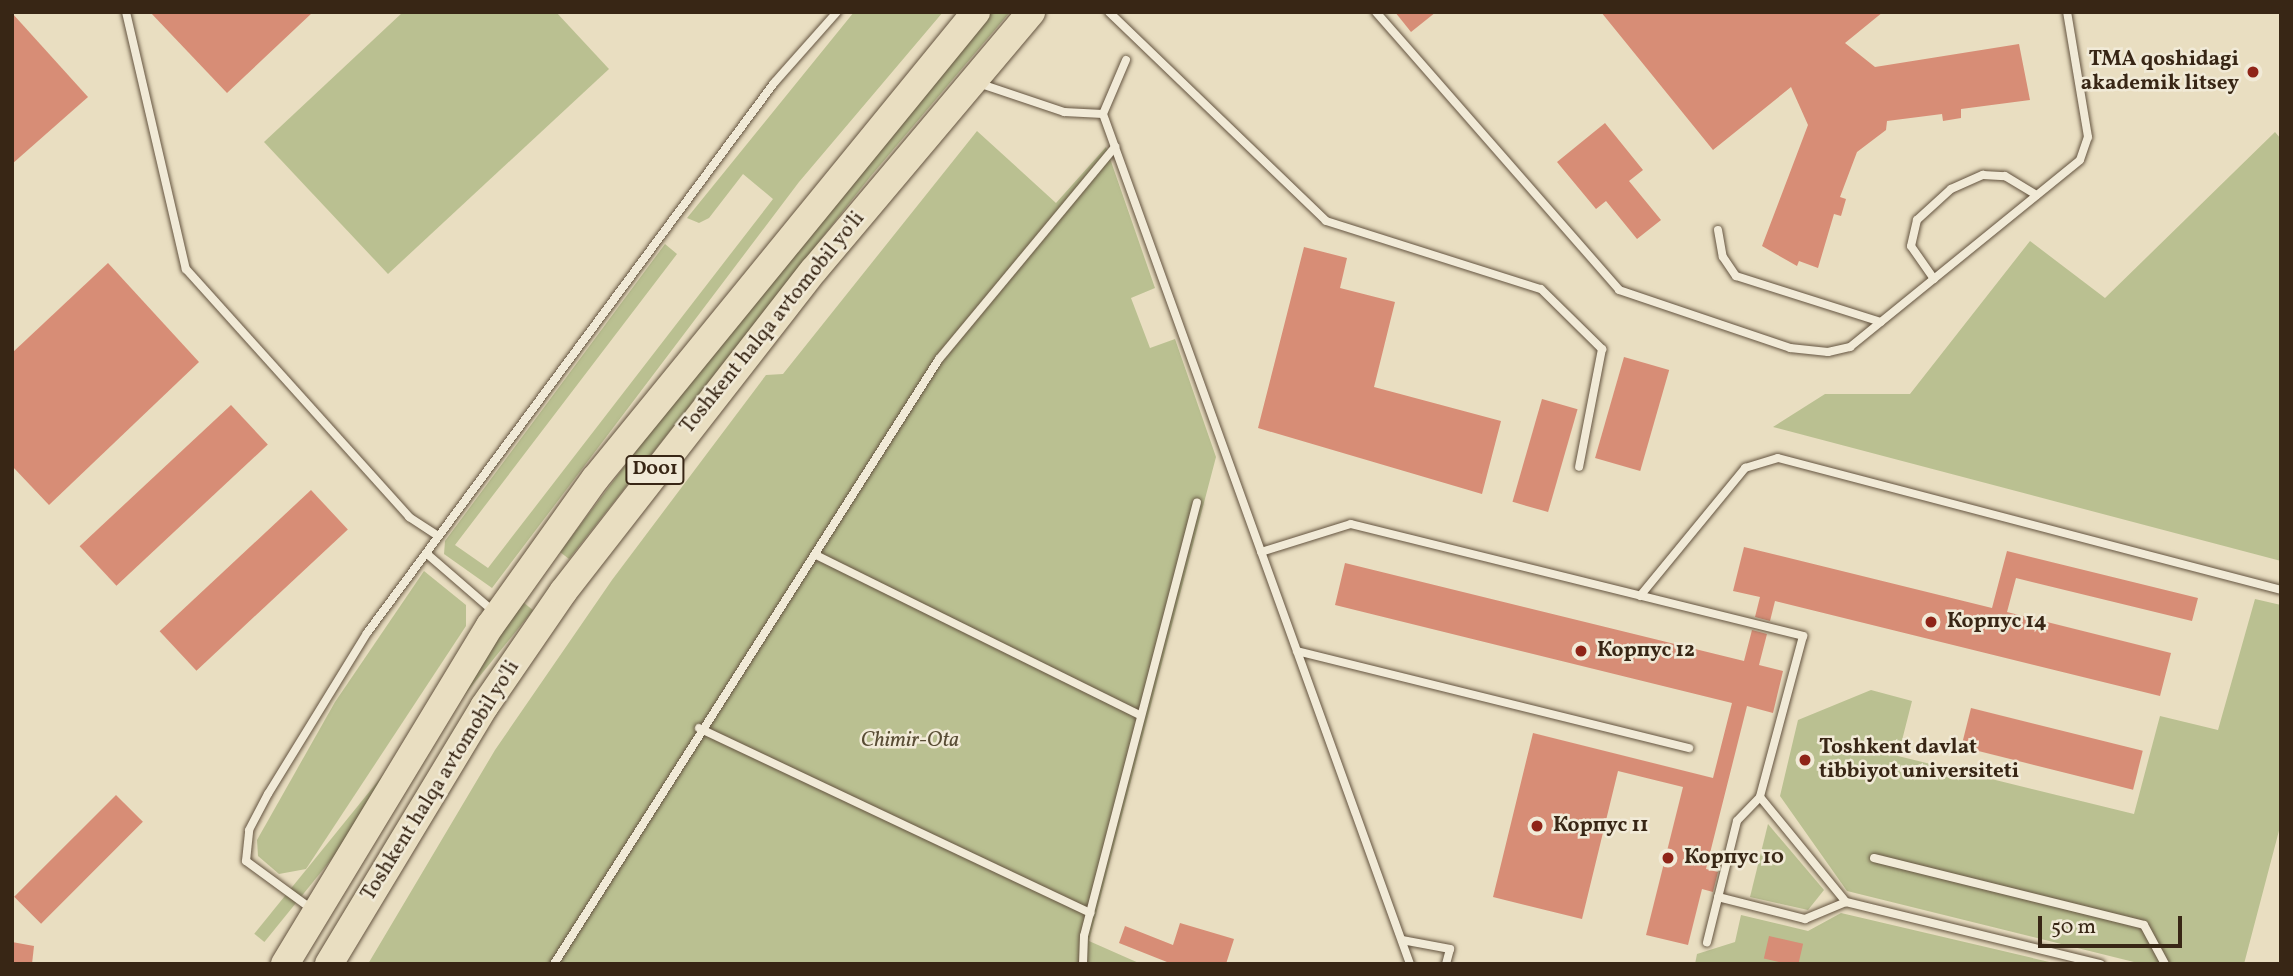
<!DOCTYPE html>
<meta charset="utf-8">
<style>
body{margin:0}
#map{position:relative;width:2293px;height:976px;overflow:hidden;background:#e9dec1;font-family:Vollkorn,serif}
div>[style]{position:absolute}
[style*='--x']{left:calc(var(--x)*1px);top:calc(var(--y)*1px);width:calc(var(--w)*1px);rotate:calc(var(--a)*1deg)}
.green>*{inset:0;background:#bac091;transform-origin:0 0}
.building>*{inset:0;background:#d78d76;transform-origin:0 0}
.roads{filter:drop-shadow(0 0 2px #645440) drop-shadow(0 0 2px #645440)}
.lane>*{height:8px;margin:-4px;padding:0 4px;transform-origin:4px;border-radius:4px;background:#f1ead7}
.highway>*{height:28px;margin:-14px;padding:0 14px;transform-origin:14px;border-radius:14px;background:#e9dec1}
.dots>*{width:19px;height:19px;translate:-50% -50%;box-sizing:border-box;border:4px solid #f1ead7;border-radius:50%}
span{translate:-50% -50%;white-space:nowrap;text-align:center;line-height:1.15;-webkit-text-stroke:5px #f1ead7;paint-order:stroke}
.shield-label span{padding:2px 5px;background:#f1ead7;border:2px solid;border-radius:5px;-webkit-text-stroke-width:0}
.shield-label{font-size:19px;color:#382615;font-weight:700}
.poi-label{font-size:21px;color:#382615;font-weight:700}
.right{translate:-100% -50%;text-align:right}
.left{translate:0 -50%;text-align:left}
.street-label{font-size:21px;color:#382615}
.park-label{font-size:21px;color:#584c34;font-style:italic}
.frame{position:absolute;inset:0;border:14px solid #382615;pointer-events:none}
.scale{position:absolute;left:2038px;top:916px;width:144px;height:32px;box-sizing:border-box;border:4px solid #382615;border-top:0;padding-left:9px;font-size:21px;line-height:24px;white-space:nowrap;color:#382615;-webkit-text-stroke:5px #f1ead7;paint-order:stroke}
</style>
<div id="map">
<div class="green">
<div style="clip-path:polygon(403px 12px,556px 12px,609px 69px,388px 274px,264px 142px)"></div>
<div style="clip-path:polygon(854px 12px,943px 12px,799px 182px,492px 588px,444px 554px,445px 541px,665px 244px,677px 254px,455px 545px,488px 568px,773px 199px,743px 174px,709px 218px,699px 223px,687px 218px)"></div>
<div style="clip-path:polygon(992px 12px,1010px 12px,870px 177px,569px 559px,560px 552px,657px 423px)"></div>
<div style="clip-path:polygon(977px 131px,1056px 203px,1106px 147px,1155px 288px,1131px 298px,1150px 348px,1175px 339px,1216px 457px,1089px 941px,1141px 964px,368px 964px,495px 750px,612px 580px,766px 375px,783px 374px)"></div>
<div style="clip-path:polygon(2275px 132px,2281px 139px,2281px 561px,1773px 427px,1825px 394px,1910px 394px,2030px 241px,2105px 298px)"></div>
<div style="clip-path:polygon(424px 571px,466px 605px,466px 626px,306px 869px,279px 874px,258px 856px,257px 840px,335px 702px)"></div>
<div style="clip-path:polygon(2255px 599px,2281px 605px,2281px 823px,2244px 964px,2142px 964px,1847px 891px,1780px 796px,1798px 720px,1871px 690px,1912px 701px,1898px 756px,2134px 814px,2160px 716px,2218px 730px)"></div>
<div style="left:523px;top:602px;width:13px;height:427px;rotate:39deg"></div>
<div style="clip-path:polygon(1768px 824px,1824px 890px,1808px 910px,1750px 897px)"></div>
<div style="clip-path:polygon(1841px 913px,2058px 964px,1695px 964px,1697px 954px,1735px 942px,1741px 915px,1808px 931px)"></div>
</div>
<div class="building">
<div style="clip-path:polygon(150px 12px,313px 12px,227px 93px)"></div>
<div style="clip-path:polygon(1395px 12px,1436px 12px,1411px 32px)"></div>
<div style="clip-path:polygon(1601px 12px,1883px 12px,1845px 43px,1875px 67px,2019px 44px,2030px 100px,1961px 109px,1961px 118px,1943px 121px,1942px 114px,1887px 121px,1886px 130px,1857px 152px,1840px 197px,1846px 199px,1841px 216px,1834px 214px,1818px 268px,1799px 261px,1797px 266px,1762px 246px,1808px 125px,1791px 87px,1713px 150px)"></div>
<div style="clip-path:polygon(12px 13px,88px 97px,12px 164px)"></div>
<div style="clip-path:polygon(1605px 123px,1643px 170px,1629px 181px,1661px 220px,1637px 239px,1606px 201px,1596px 209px,1557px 162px)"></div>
<div style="clip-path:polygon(1304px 247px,1347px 258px,1340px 288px,1395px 302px,1374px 387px,1501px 421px,1482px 494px,1258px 428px)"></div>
<div style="clip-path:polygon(108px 263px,199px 362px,49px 505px,12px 466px,12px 353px)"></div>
<div style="left:1624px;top:357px;width:47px;height:105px;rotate:16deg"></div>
<div style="left:1542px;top:399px;width:37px;height:107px;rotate:16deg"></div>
<div style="left:231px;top:405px;width:54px;height:207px;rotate:47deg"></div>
<div style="left:311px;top:490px;width:54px;height:207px;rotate:47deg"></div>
<div style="clip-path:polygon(1744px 547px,1992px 608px,2007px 551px,2198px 598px,2192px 621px,2016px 578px,2007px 612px,2171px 653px,2160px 696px,1775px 601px,1770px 621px,1755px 617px,1760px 597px,1733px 591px)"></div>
<div style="clip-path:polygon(1345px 563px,1744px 661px,1752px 630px,1767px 634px,1759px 665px,1783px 671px,1773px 713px,1747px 706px,1706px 869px,1718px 872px,1713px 892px,1702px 889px,1688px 945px,1646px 935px,1683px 787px,1618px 771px,1582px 919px,1493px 897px,1533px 733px,1713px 778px,1732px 703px,1335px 605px)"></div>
<div style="left:1971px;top:708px;width:177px;height:40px;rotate:14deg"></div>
<div style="left:116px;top:795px;width:38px;height:144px;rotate:45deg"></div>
<div style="clip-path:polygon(1180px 923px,1234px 939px,1226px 964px,1172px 964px,1119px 943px,1125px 926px,1173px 945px)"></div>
<div style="left:1769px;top:936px;width:35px;height:23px;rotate:13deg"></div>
<div style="clip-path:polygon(12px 942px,34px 946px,32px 964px,12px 964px)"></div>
</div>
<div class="roads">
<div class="lane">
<div style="--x:126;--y:12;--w:264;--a:76.9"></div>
<div style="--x:186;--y:269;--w:334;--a:48"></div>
<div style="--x:409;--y:517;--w:35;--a:33"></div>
<div style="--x:1109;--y:12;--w:301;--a:43.9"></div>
<div style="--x:1326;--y:221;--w:225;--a:17.6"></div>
<div style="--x:1541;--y:289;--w:86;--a:44.5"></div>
<div style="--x:1602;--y:349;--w:120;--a:101"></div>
<div style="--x:1376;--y:12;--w:369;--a:48.8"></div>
<div style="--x:1619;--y:290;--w:181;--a:18.7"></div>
<div style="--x:1790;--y:348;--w:38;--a:6"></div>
<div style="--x:1828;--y:352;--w:23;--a:-13"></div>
<div style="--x:1850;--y:347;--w:296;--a:-39.1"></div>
<div style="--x:2080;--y:160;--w:24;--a:-71"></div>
<div style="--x:2088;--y:137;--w:127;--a:-99.5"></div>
<div style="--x:1126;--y:60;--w:59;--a:113.1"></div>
<div style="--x:1103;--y:114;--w:904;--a:70.14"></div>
<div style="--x:978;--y:83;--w:91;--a:18.6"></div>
<div style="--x:1064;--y:112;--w:39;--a:3"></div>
<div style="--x:1718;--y:230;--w:27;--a:80"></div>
<div style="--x:1723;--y:257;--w:23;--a:56"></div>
<div style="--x:1736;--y:276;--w:152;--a:17.6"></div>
<div style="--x:1934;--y:279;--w:40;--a:-124.9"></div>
<div style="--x:1911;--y:246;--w:27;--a:-77"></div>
<div style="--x:1917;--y:220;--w:46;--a:-42.4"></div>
<div style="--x:1951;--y:189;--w:35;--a:-24"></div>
<div style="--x:1983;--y:175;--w:22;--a:3"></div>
<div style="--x:2005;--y:176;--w:37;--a:31"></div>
<div style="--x:1261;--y:552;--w:94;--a:-17.3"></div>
<div style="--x:1351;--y:524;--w:466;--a:13.9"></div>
<div style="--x:1803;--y:636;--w:167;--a:105"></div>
<div style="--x:1760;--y:797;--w:33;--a:134"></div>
<div style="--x:1737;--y:821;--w:125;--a:103.9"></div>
<div style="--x:426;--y:553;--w:89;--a:40.9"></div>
<div style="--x:816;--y:555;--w:361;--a:26.3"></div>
<div style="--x:1640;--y:596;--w:166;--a:-50.6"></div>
<div style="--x:1745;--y:468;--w:34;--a:-17"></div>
<div style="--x:1778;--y:458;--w:520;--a:14.7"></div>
<div style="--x:1297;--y:651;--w:404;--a:13.9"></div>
<div style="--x:699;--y:728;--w:433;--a:25.3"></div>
<div style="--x:1760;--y:797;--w:136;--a:50.7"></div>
<div style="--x:1874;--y:858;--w:278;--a:13.9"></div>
<div style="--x:2144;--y:925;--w:44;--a:61.7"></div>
<div style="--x:1718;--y:897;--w:90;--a:14.2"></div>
<div style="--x:1805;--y:919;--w:44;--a:-22.5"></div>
<div style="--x:1846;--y:902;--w:262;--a:13.7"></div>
<div style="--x:313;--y:910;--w:83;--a:-143.8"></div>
<div style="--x:246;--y:861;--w:31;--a:-84"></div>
<div style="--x:249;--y:830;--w:41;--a:-62.2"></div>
<div style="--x:268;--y:794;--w:189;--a:-58.4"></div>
<div style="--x:367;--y:633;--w:684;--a:-53.5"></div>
<div style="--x:774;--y:83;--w:95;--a:-48.4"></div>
<div style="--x:1402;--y:940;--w:49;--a:10.6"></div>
<div style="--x:1450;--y:949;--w:16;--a:105"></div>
<div style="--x:554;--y:964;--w:717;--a:-57.53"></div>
<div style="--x:939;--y:359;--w:276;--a:-50.3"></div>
<div style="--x:1083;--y:964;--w:28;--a:-88"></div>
<div style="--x:1084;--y:936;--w:448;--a:-75.4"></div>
</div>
<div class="highway">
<div style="--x:285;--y:964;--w:395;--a:-58.8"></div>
<div style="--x:490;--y:626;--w:181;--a:-54.5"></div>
<div style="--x:595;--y:479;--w:603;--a:-50.79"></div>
<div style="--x:329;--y:964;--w:300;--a:-58.9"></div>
<div style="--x:484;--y:707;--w:140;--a:-55.5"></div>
<div style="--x:563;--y:592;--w:408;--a:-52.1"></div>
<div style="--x:814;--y:270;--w:337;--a:-49.9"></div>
</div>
</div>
<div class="dots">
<div style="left:2253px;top:72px;background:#8f2418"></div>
<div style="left:1931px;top:622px;background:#8f2418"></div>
<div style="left:1581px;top:651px;background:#8f2418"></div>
<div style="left:1805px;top:760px;background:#8f2418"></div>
<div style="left:1537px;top:826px;background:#8f2418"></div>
<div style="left:1668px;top:858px;background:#8f2418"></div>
</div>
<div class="shield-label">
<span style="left:655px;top:470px">D001</span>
</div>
<div class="poi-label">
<span class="right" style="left:2239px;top:72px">TMA qoshidagi<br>akademik litsey</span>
<span class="left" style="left:1947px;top:622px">Корпус 14</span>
<span class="left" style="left:1597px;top:651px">Корпус 12</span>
<span class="left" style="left:1819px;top:760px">Toshkent davlat<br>tibbiyot universiteti</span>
<span class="left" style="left:1553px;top:826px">Корпус 11</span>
<span class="left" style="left:1684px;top:858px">Корпус 10</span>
</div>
<div class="street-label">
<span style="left:773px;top:323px;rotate:-51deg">Toshkent halqa avtomobil yo'li</span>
<span style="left:441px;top:781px;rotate:-58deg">Toshkent halqa avtomobil yo'li</span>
</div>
<div class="park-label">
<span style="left:910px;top:741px">Chimir-Ota</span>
</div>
<div class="frame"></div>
<div class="scale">50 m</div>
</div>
